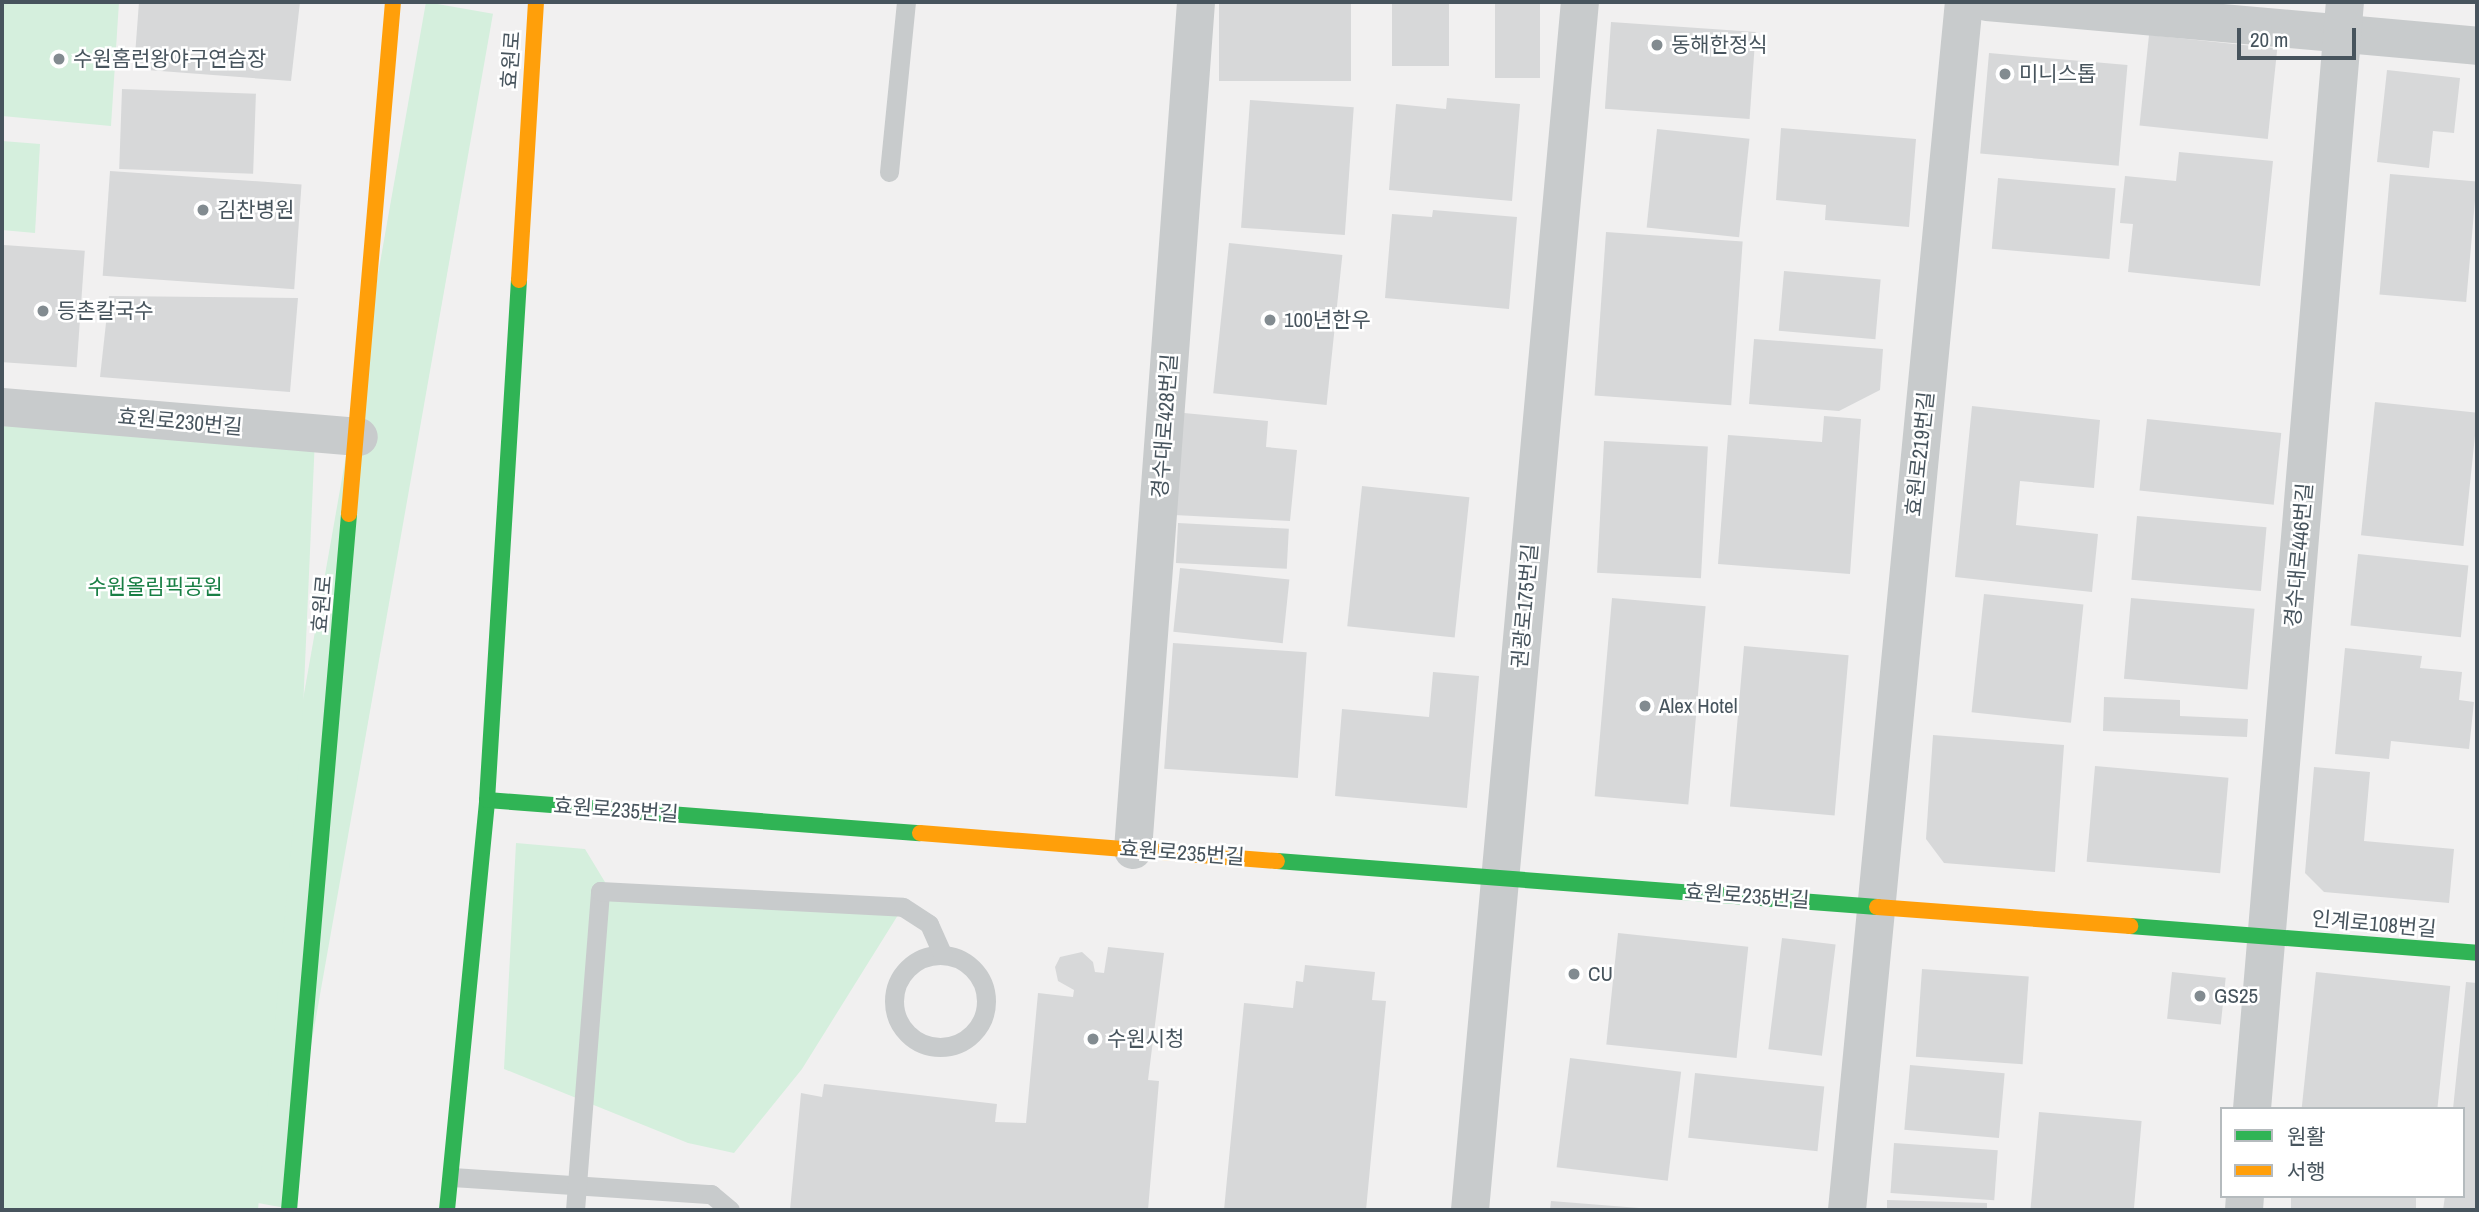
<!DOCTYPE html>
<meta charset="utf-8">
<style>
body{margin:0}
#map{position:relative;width:2479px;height:1212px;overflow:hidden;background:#f1f0f0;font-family:"Archivo Narrow","Noto Sans KR",sans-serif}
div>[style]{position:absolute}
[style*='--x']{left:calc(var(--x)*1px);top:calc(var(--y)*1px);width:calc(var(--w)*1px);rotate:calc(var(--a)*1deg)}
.green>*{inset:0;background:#d5efdd;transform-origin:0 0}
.building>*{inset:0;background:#d7d8d9;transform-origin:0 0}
.lane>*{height:19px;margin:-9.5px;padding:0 9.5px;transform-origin:9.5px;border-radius:9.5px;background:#c8cbcc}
.lane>.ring{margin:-9.5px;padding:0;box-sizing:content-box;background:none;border:19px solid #c8cbcc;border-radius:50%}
.street>*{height:38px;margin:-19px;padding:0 19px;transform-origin:19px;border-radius:19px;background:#c8cbcc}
.fast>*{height:16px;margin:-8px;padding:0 8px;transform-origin:8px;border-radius:8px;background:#30b455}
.slow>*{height:16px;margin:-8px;padding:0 8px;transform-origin:8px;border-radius:8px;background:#ff9f0a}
.dots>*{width:19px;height:19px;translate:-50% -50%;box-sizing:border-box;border:4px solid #fff;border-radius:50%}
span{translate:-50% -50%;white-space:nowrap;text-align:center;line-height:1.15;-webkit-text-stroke:5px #fff;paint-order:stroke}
.poi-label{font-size:21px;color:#47545d}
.left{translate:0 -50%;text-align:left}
.street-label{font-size:21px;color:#47545d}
.park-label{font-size:21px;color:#187f44}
.frame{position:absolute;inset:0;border:4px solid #47545d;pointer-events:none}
.legend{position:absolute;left:2220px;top:1107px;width:245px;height:91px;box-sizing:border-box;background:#fff;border:2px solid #b5bbbe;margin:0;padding:9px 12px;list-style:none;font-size:21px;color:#47545d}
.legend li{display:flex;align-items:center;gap:14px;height:35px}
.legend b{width:35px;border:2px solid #b5bbbe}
.scale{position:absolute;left:2237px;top:28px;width:119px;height:32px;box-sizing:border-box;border:4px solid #47545d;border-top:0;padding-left:9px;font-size:21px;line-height:24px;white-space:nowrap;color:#47545d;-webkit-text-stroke:5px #fff;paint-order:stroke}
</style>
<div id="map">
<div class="green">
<div style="clip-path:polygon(2px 2px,119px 2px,111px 126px,2px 116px)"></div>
<div style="left:426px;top:2px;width:68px;height:1212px;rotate:10deg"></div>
<div style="clip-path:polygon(2px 141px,40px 144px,35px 233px,2px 230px)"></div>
<div style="clip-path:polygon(2px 417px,315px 438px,302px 732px,258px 1210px,2px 1210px)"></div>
<div style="clip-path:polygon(516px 843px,585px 849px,611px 892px,903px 907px,802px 1069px,734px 1153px,688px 1143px,504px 1069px)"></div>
</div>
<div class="building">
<div style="clip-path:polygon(139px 2px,300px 2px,291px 81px,134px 69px)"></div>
<div style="left:1219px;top:2px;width:132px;height:79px"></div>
<div style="left:1392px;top:2px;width:57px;height:64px"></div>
<div style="left:1495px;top:2px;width:45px;height:76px"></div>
<div style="left:1611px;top:22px;width:145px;height:87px;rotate:4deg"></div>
<div style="left:2149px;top:35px;width:129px;height:91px;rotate:6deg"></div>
<div style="left:1989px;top:53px;width:139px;height:101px;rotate:5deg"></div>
<div style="clip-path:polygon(2387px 70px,2460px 78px,2454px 133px,2433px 131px,2429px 168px,2377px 162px)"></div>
<div style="left:122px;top:89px;width:134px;height:80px;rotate:2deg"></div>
<div style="clip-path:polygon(1447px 98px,1520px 104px,1512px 201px,1389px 190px,1396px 104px,1446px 109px)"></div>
<div style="left:1250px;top:100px;width:104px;height:128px;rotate:4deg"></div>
<div style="clip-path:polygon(1781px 128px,1916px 139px,1909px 227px,1825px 220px,1826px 205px,1776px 200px)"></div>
<div style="left:1657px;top:129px;width:93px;height:99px;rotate:6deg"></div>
<div style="clip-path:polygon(2179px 152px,2273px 161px,2260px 286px,2128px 272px,2133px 224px,2120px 223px,2125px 176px,2176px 181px)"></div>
<div style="left:110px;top:171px;width:192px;height:105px;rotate:4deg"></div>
<div style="left:2390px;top:174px;width:87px;height:121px;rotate:5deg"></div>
<div style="left:1998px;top:178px;width:118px;height:71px;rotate:5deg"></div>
<div style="clip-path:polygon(1433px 210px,1517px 217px,1509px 309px,1385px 298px,1392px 214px,1432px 217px)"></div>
<div style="left:1606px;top:232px;width:137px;height:164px;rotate:4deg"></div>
<div style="left:1229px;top:243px;width:114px;height:151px;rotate:6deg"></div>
<div style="left:4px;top:245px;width:81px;height:117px;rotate:4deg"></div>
<div style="left:1784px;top:271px;width:97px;height:60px;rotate:5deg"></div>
<div style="clip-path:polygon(109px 296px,298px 298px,290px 392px,100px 377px)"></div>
<div style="clip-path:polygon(1754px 339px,1883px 349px,1880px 390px,1839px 411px,1749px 404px)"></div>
<div style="left:2375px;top:402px;width:103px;height:134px;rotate:6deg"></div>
<div style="clip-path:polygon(1972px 406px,2100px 420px,2094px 488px,2020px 481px,2016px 525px,2098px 534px,2092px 592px,1955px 577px)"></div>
<div style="clip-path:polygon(1184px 413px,1268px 421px,1266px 447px,1297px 450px,1290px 521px,1174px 515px)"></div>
<div style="clip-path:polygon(1824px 416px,1861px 419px,1850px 574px,1718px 564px,1728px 435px,1822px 442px)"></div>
<div style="left:2147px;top:419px;width:135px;height:72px;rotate:6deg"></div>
<div style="left:1604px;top:441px;width:104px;height:132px;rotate:3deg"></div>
<div style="left:1362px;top:486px;width:108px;height:141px;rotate:6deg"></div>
<div style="left:2137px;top:516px;width:130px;height:64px;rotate:5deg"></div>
<div style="left:1178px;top:523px;width:111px;height:40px;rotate:3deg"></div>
<div style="left:2358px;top:554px;width:111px;height:72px;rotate:6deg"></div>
<div style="left:1180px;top:568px;width:110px;height:64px;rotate:6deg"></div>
<div style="left:1984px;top:594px;width:100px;height:119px;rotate:6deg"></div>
<div style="left:1612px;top:598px;width:94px;height:199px;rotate:5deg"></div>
<div style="left:2131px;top:598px;width:124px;height:81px;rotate:5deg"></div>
<div style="left:1173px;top:643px;width:134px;height:126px;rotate:4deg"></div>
<div style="left:1744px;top:646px;width:105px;height:161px;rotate:5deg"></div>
<div style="clip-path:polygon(2345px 648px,2422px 656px,2420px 668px,2462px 672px,2459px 700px,2474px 702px,2469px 749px,2391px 741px,2389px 759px,2335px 754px)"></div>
<div style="clip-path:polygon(1433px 672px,1479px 676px,1467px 808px,1335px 796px,1342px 709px,1429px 717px)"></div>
<div style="clip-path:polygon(2104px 697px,2180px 700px,2180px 716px,2248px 719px,2247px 737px,2103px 731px)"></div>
<div style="clip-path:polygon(1933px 735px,2064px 745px,2055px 872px,1944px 863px,1926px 839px)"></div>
<div style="left:2095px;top:766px;width:134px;height:96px;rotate:5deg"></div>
<div style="clip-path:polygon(2314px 767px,2370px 772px,2364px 841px,2454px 849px,2449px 903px,2324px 892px,2305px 873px)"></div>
<div style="left:1618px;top:933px;width:131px;height:112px;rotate:6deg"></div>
<div style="left:1782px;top:938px;width:54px;height:112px;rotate:7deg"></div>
<div style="clip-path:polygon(1108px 947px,1164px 953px,1148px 1080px,1159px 1081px,1148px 1210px,790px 1210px,801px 1093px,822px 1097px,824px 1084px,997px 1104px,995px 1122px,1026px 1123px,1038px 993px,1073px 997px,1074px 990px,1058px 981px,1055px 967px,1060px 957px,1082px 952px,1093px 962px,1095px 972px,1104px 973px)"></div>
<div style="clip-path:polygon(1305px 965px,1375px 972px,1372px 1000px,1386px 1001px,1366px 1210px,1224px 1210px,1244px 1003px,1293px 1008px,1296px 981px,1303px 982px)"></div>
<div style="left:1922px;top:969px;width:107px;height:88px;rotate:4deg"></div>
<div style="left:2172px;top:972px;width:54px;height:47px;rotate:6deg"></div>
<div style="left:2316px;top:972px;width:135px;height:138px;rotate:6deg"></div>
<div style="clip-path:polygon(2466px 982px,2477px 983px,2477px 1210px,2443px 1210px,2445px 1196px,2463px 1196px,2463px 1109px,2453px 1109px)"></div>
<div style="left:1570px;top:1058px;width:112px;height:110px;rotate:7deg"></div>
<div style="left:1910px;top:1065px;width:95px;height:65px;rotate:5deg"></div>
<div style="left:1695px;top:1073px;width:130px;height:65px;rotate:6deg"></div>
<div style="left:2039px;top:1112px;width:103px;height:98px;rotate:5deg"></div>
<div style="left:1894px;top:1143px;width:104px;height:50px;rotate:4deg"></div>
<div style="left:2291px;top:1196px;width:125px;height:14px"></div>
<div style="clip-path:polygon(1887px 1200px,1987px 1203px,1987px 1210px,1887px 1210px)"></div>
<div style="clip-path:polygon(1551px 1201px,1639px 1208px,1639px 1210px,1550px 1210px)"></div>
</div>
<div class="lane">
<div style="--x:889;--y:172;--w:171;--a:-84.3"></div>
<div class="ring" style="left:894px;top:955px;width:73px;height:73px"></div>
<div style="--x:452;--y:1177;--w:260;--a:3.8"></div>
<div style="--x:711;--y:1194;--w:25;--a:40"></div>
<div style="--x:575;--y:1210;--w:320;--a:-85.5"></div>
<div style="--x:600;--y:891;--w:303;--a:3"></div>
<div style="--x:903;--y:907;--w:31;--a:33"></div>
<div style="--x:929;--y:924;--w:34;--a:66"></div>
</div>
<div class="street">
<div style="--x:1987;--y:2;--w:492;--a:5.1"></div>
<div style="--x:2;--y:407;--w:358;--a:4.8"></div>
<div style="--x:1133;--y:850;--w:850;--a:-85.75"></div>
<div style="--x:2252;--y:1109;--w:1111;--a:-85.2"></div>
<div style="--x:1470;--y:1210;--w:1213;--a:-84.8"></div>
<div style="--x:1847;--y:1210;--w:1214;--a:-84.47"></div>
<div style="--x:2244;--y:1210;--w:14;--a:-86"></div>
</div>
<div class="fast">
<div style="--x:487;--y:800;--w:434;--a:4.4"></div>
<div style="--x:1277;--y:861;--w:602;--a:4.38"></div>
<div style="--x:2130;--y:926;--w:348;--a:4.4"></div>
<div style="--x:289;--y:1210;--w:699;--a:-85.07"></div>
<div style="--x:447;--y:1210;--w:412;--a:-84.4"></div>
<div style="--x:487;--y:800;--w:521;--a:-86.48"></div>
</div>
<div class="slow">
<div style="--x:519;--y:280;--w:279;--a:-86.5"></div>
<div style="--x:349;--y:514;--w:514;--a:-85.09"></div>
<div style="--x:920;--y:833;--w:358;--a:4.5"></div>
<div style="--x:1877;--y:907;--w:254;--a:4.3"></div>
</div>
<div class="dots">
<div style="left:1657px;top:45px;background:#828b90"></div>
<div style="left:59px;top:59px;background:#828b90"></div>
<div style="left:2005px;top:74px;background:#828b90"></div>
<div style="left:203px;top:210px;background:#828b90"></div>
<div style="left:43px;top:311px;background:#828b90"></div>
<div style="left:1270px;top:320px;background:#828b90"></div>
<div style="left:1645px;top:706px;background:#828b90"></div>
<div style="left:1574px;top:974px;background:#828b90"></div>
<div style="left:2200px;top:996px;background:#828b90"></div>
<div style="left:1093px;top:1039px;background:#828b90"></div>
</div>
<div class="poi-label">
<span class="left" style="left:1671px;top:45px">동해한정식</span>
<span class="left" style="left:73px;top:59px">수원홈런왕야구연습장</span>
<span class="left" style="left:2019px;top:74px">미니스톱</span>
<span class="left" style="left:217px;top:210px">김찬병원</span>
<span class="left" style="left:57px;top:311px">등촌칼국수</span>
<span class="left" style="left:1284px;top:320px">100년한우</span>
<span class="left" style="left:1659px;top:706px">Alex Hotel</span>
<span class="left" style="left:1588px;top:974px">CU</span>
<span class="left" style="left:2214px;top:996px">GS25</span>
<span class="left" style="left:1107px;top:1039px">수원시청</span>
</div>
<div class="street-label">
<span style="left:511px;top:60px;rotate:-86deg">효원로</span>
<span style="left:180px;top:422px;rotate:5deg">효원로230번길</span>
<span style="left:1165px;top:426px;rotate:-86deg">경수대로428번길</span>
<span style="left:1920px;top:454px;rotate:-84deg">효원로219번길</span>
<span style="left:2299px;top:555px;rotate:-85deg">경수대로446번길</span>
<span style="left:322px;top:604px;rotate:-85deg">효원로</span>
<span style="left:1525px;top:606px;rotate:-85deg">권광로175번길</span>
<span style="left:616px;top:810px;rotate:4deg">효원로235번길</span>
<span style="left:1182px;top:853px;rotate:4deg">효원로235번길</span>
<span style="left:1747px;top:896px;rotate:4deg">효원로235번길</span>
<span style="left:2374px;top:924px;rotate:5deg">인계로108번길</span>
</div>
<div class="park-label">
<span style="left:155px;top:587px">수원올림픽공원</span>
</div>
<div class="frame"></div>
<ul class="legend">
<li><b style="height:9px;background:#30b455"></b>원활</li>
<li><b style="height:9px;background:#ff9f0a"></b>서행</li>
</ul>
<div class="scale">20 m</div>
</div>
